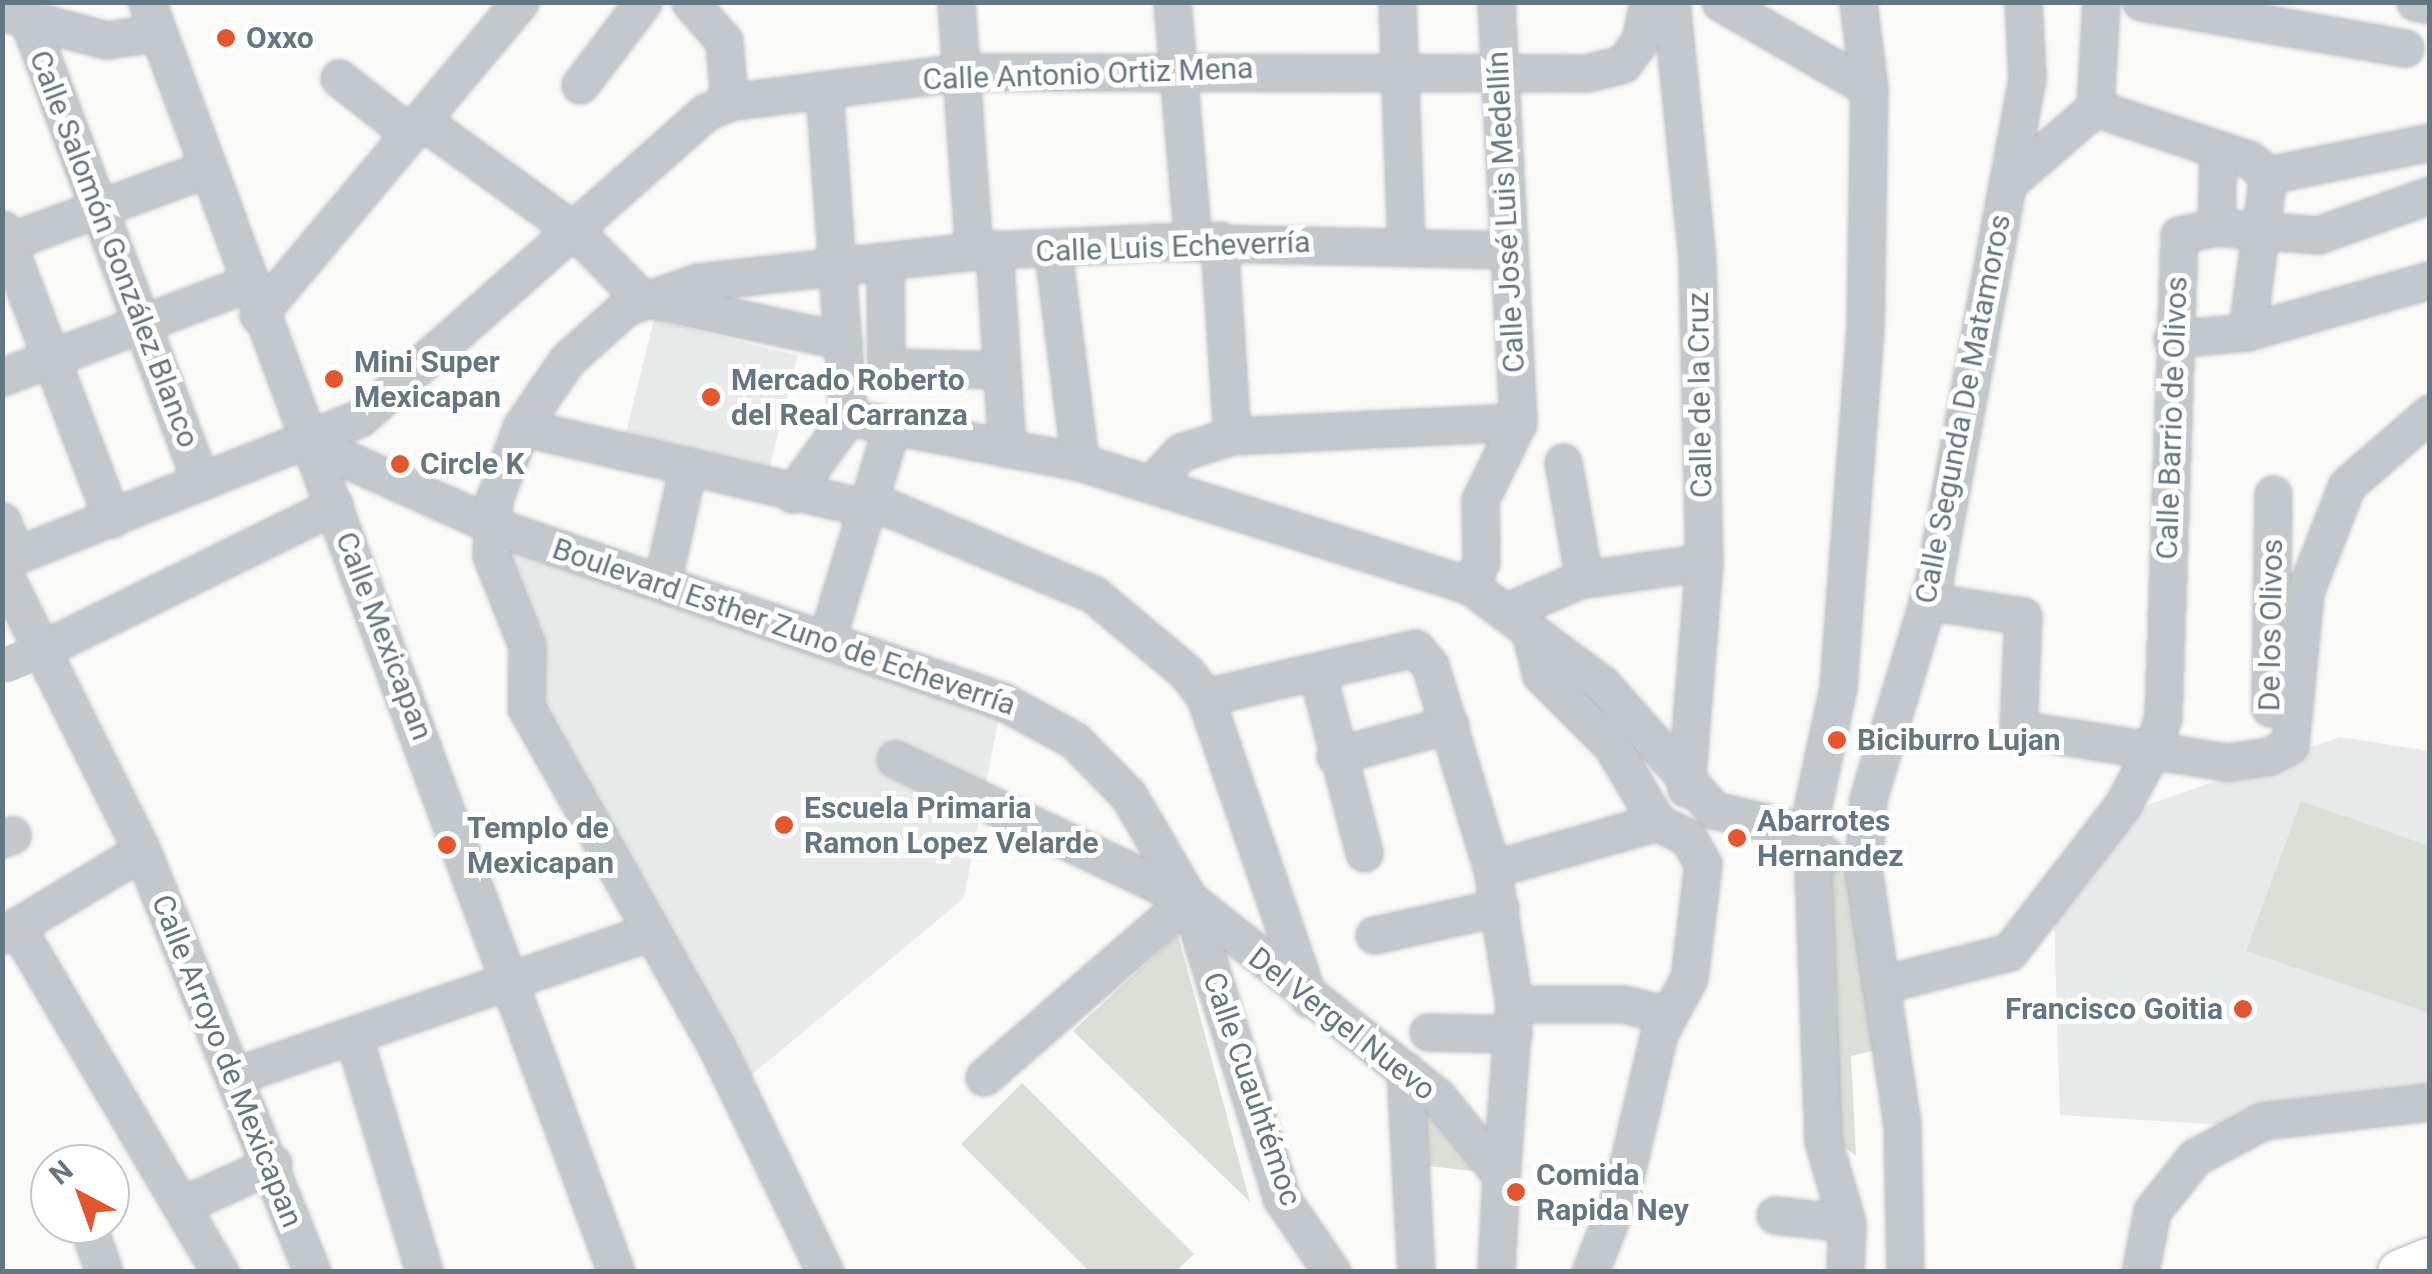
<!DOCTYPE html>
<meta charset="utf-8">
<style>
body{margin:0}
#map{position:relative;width:2432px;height:1274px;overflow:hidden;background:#fafaf8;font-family:Roboto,sans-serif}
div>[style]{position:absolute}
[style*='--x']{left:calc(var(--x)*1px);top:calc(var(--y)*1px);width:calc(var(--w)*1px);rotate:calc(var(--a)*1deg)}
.built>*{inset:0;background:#e8e9e9;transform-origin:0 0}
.green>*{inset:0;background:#dadfd7}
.roads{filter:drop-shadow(0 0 2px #b5babe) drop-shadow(0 0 2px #b5babe)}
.minor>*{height:35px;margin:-17.5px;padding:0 17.5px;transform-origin:17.5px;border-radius:17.5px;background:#c3c8cc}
.major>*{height:45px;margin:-22.5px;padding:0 22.5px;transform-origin:22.5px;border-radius:22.5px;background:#fff}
.minor-bridge>*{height:35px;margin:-17.5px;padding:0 17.5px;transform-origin:17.5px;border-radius:17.5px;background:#c3c8cc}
.dots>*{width:28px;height:28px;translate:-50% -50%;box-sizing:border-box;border:5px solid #fff;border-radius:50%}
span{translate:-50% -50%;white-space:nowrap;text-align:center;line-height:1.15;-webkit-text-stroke:10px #fff;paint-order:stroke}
.poi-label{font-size:30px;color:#657683;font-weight:700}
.left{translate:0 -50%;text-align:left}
.right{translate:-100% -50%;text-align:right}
.street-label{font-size:30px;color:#657683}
.frame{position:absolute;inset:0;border:5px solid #657683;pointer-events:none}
.north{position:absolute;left:30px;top:1144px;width:100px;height:100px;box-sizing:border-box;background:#fff;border:2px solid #c1c8cd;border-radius:50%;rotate:319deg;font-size:28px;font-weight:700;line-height:40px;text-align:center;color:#657683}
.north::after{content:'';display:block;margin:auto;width:35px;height:45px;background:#e4572e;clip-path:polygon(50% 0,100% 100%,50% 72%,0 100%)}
</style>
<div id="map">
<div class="built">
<div style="left:654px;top:320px;width:148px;height:122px;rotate:14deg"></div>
<div style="clip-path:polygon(497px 527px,1002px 701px,964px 898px,736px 1088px,526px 708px)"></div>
<div style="clip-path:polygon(2340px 737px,2429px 751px,2429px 1101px,2226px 1125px,2060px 1115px,2054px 918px,2128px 812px)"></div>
</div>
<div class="green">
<div style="clip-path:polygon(2301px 801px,2429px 846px,2429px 1013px,2246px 951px)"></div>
<div style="clip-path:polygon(1829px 861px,1855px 872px,1880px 1049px,1851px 1056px,1856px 1156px,1832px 1137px)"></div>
<div style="clip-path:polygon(1178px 934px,1178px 935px,1250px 1202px,1073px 1031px)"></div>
<div style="clip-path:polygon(1022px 1083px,1194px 1254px,1176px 1271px,1089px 1271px,961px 1144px)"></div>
<div style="clip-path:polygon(1427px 1098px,1500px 1174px,1411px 1164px)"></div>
</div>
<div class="roads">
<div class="minor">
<div style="--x:147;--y:2;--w:1354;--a:69.73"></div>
<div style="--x:690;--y:2;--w:52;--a:48.9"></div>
<div style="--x:724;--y:41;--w:61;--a:85.3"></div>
<div style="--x:956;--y:2;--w:250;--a:85.9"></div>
<div style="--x:1172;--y:2;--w:241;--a:85"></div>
<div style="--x:1397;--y:2;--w:244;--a:87.9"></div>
<div style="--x:1496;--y:2;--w:421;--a:87"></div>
<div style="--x:1671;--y:2;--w:259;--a:84.2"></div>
<div style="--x:1697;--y:260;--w:302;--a:88.7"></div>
<div style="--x:1704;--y:562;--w:227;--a:94.6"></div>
<div style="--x:1720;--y:2;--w:172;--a:30"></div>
<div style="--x:2141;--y:2;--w:268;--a:9.9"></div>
<div style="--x:2415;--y:2;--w:15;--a:11"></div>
<div style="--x:2;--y:12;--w:108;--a:15.1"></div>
<div style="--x:106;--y:40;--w:49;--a:-8.1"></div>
<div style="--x:27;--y:17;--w:496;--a:69.5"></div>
<div style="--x:339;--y:78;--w:90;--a:38.3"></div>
<div style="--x:580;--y:85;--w:104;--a:-52.8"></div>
<div style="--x:2095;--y:108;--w:163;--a:18.5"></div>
<div style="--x:2250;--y:160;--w:23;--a:40"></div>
<div style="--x:2268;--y:175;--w:165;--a:-11.5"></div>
<div style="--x:421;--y:120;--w:193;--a:35.9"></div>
<div style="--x:577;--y:233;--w:90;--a:45.5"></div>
<div style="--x:640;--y:297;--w:208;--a:12.2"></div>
<div style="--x:2008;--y:183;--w:115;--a:-40.8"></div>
<div style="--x:2095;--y:108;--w:106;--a:-86.8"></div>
<div style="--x:2216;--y:227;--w:102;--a:4.5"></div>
<div style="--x:2318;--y:235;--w:119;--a:-19.7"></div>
<div style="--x:2;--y:229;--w:310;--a:69.2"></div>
<div style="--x:1219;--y:240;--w:196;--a:86.2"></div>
<div style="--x:2;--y:244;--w:214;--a:-20.2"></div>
<div style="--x:994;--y:249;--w:200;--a:86.3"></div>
<div style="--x:1053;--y:253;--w:211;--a:82.6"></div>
<div style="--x:885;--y:261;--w:106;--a:89.5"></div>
<div style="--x:886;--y:367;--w:115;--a:1.5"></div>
<div style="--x:258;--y:315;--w:408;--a:-50.1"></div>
<div style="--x:2247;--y:332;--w:158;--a:-82.4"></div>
<div style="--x:2172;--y:339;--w:75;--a:-5.3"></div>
<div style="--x:2247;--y:332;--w:190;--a:-15.9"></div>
<div style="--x:2;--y:377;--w:260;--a:-20.9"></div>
<div style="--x:848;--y:417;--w:236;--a:11"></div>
<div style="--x:1080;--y:462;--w:409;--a:17.6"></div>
<div style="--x:1470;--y:586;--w:164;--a:36.6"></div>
<div style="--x:1602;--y:684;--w:169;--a:48.4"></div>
<div style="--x:1714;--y:810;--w:69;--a:13.4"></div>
<div style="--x:1781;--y:826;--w:53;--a:33.4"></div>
<div style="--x:521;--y:427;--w:350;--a:13.2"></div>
<div style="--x:310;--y:443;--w:205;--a:24.2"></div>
<div style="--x:497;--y:527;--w:534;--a:19.01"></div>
<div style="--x:1002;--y:701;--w:82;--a:28.4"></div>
<div style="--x:1074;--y:740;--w:77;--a:45.5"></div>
<div style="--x:1128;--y:795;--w:121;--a:59.6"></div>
<div style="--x:1189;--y:899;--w:314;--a:72.8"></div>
<div style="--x:1282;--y:1199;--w:88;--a:55.6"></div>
<div style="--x:1563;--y:462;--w:119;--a:79.8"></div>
<div style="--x:1153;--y:482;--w:41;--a:-47"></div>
<div style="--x:1181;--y:452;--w:53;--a:-17.4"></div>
<div style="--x:1232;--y:436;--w:286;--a:-2.8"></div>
<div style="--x:792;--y:494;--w:95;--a:-54"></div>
<div style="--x:848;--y:417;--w:326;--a:-94.2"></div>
<div style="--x:874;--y:502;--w:238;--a:22.8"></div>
<div style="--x:1093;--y:594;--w:123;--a:40"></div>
<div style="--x:1187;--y:673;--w:30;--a:53"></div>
<div style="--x:1205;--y:697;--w:319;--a:71"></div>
<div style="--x:2;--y:521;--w:36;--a:69"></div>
<div style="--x:2;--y:561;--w:386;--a:-21.8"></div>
<div style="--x:360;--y:418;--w:462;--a:-41.5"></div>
<div style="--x:706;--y:112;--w:25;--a:-23"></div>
<div style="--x:729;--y:102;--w:233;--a:-7.4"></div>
<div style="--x:960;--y:72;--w:627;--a:0.09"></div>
<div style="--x:1587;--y:73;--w:37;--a:-14"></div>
<div style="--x:1623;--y:64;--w:29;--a:-54"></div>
<div style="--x:1640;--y:41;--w:40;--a:-78"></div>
<div style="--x:2;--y:570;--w:314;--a:63.5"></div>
<div style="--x:142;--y:851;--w:454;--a:68"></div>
<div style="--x:662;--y:583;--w:120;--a:-77.5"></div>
<div style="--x:1470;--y:586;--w:27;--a:-66"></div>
<div style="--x:1481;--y:561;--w:61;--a:-90.9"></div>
<div style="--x:1480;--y:500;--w:87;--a:-64"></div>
<div style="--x:1927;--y:601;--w:97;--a:8.9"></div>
<div style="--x:2023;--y:616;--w:113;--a:92.5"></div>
<div style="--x:2018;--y:729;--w:212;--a:9"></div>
<div style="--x:2227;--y:762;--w:42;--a:-8.1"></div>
<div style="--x:2269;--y:756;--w:24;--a:-28"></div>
<div style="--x:2290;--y:745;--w:154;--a:-84.4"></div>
<div style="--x:2305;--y:592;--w:115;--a:-68.6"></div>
<div style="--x:2347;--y:485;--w:110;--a:-40.9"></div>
<div style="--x:1512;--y:609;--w:73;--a:-23.4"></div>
<div style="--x:1579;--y:580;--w:126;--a:-8.2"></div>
<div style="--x:1530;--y:631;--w:45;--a:76"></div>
<div style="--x:1541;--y:675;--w:100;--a:45"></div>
<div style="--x:1612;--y:746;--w:88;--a:59.4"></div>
<div style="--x:827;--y:638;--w:215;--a:-73"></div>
<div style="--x:49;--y:646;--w:318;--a:-26.2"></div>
<div style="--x:1317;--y:672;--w:187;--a:75.4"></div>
<div style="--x:1205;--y:697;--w:216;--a:-13.1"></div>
<div style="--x:1415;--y:648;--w:23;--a:49"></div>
<div style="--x:1430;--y:665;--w:213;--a:73.1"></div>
<div style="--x:1492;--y:869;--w:137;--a:80.7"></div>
<div style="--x:1514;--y:1004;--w:171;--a:94.3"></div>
<div style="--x:2270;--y:708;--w:214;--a:-89.2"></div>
<div style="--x:1335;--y:756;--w:119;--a:-15.5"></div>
<div style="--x:895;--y:759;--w:326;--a:25.5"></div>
<div style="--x:1189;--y:899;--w:317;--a:38.5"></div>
<div style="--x:1437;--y:1096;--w:102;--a:51"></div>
<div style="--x:1501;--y:1175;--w:97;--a:93"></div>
<div style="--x:2;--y:839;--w:11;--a:-22"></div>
<div style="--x:1492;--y:869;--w:172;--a:-15.9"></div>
<div style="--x:1657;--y:822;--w:35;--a:27"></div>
<div style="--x:1688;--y:838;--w:30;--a:60"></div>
<div style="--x:1703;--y:864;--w:115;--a:97"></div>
<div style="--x:1689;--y:978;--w:63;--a:118.6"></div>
<div style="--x:1659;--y:1033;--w:161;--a:103.3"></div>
<div style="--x:1622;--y:1190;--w:88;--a:111.3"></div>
<div style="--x:16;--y:926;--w:402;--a:59.5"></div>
<div style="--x:2;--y:935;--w:163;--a:-31"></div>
<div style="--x:1374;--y:935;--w:129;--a:-12.5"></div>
<div style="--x:1880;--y:985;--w:133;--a:-14.3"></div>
<div style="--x:2009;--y:952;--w:185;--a:-52.3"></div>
<div style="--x:2122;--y:806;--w:65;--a:-61.5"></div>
<div style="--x:2153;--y:749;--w:34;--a:-73"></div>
<div style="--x:2163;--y:717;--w:482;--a:-88.1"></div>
<div style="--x:2179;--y:235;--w:38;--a:-12"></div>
<div style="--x:2216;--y:227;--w:77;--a:-88.5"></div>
<div style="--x:1514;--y:1004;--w:109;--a:0"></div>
<div style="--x:1623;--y:1004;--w:43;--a:13.4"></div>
<div style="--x:1428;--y:1032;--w:85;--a:1.3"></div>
<div style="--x:354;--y:1038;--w:244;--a:73.3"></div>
<div style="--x:1405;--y:1070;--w:202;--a:86.9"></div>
<div style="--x:234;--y:1076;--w:440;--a:-19.1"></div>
<div style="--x:984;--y:1077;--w:271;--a:-41"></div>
<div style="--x:182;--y:1205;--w:100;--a:-24.3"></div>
<div style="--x:1775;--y:1215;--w:72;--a:6.3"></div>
<div style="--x:93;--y:1240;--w:34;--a:71"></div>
<div style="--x:825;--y:1272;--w:251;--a:-115.7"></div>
<div style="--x:716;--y:1046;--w:388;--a:-119.3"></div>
<div style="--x:526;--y:708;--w:62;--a:-89.1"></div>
<div style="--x:527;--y:646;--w:98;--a:-111.6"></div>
<div style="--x:491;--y:555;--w:55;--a:-86.9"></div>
<div style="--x:494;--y:500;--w:78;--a:-69.7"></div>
<div style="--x:521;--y:427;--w:81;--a:-55.5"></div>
<div style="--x:567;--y:360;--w:79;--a:-41.9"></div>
<div style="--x:626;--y:307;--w:76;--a:-19.1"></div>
<div style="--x:698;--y:282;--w:278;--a:-6.4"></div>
<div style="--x:974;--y:251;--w:186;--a:-2.8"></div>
<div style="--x:1160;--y:242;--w:347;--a:1.3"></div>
<div style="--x:1845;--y:1272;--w:49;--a:-87.7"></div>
<div style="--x:1847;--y:1223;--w:85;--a:-106.3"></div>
<div style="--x:1823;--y:1141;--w:327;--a:-92.1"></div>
<div style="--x:1811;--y:814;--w:130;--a:-78"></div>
<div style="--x:1838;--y:687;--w:356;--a:-85.7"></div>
<div style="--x:1865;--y:332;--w:244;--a:-89.1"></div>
<div style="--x:1869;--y:88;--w:87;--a:-97.3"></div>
<div style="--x:1905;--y:1272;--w:148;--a:-91.2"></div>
<div style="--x:1902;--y:1124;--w:257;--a:-98.7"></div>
<div style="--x:1863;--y:870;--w:71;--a:-86"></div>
<div style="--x:1868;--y:799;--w:229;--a:-73.2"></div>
<div style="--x:1934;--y:580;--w:511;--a:-79.5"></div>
<div style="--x:2027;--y:78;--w:76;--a:-93"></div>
<div style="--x:2140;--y:1272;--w:62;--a:-78.9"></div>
<div style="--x:2152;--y:1211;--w:69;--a:-51.5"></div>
<div style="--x:2195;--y:1157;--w:77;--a:-27.9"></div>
<div style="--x:2263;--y:1121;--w:168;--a:-6.5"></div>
</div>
<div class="major">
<div style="--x:2400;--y:1272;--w:32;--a:-22"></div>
</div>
</div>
<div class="minor-bridge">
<div style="--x:7;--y:664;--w:46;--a:-23.2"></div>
</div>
<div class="dots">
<div style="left:226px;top:38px;background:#e4572e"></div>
<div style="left:334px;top:379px;background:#e4572e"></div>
<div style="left:711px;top:397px;background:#e4572e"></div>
<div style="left:400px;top:464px;background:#e4572e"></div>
<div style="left:1837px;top:740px;background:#e4572e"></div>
<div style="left:784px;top:825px;background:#e4572e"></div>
<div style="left:1737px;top:838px;background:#e4572e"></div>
<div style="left:447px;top:845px;background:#e4572e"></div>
<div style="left:2243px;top:1009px;background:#e4572e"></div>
<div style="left:1516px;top:1192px;background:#e4572e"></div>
</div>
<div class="poi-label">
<span class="left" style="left:246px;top:38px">Oxxo</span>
<span class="left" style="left:354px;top:379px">Mini Super<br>Mexicapan</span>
<span class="left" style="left:731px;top:397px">Mercado Roberto<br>del Real Carranza</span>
<span class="left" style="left:420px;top:464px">Circle K</span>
<span class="left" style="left:1857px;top:740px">Biciburro Lujan</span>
<span class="left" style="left:804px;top:825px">Escuela Primaria<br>Ramon Lopez Velarde</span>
<span class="left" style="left:1757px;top:838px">Abarrotes<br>Hernandez</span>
<span class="left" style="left:467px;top:845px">Templo de<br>Mexicapan</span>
<span class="right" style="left:2223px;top:1009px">Francisco Goitia</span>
<span class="left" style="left:1536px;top:1192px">Comida<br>Rapida Ney</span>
</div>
<div class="street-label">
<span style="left:1088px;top:74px;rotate:-2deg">Calle Antonio Ortiz Mena</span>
<span style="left:1506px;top:212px;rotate:-93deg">Calle José Luis Medellín</span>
<span style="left:1173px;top:247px;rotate:-2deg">Calle Luis Echeverría</span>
<span style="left:114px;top:249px;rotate:69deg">Calle Salomón González Blanco</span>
<span style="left:1700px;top:395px;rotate:-91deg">Calle de la Cruz</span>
<span style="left:1963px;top:409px;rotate:-79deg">Calle Segunda De Matamoros</span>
<span style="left:2172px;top:418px;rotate:-88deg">Calle Barrio de Olivos</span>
<span style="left:2271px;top:625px;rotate:-89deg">De los Olivos</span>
<span style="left:784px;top:627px;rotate:19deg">Boulevard Esther Zuno de Echeverría</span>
<span style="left:384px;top:636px;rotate:69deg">Calle Mexicapan</span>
<span style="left:1342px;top:1024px;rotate:38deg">Del Vergel Nuevo</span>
<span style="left:227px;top:1061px;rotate:68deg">Calle Arroyo de Mexicapan</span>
<span style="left:1252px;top:1089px;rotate:71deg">Calle Cuauhtémoc</span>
</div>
<div class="frame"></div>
<div class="north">N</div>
</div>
